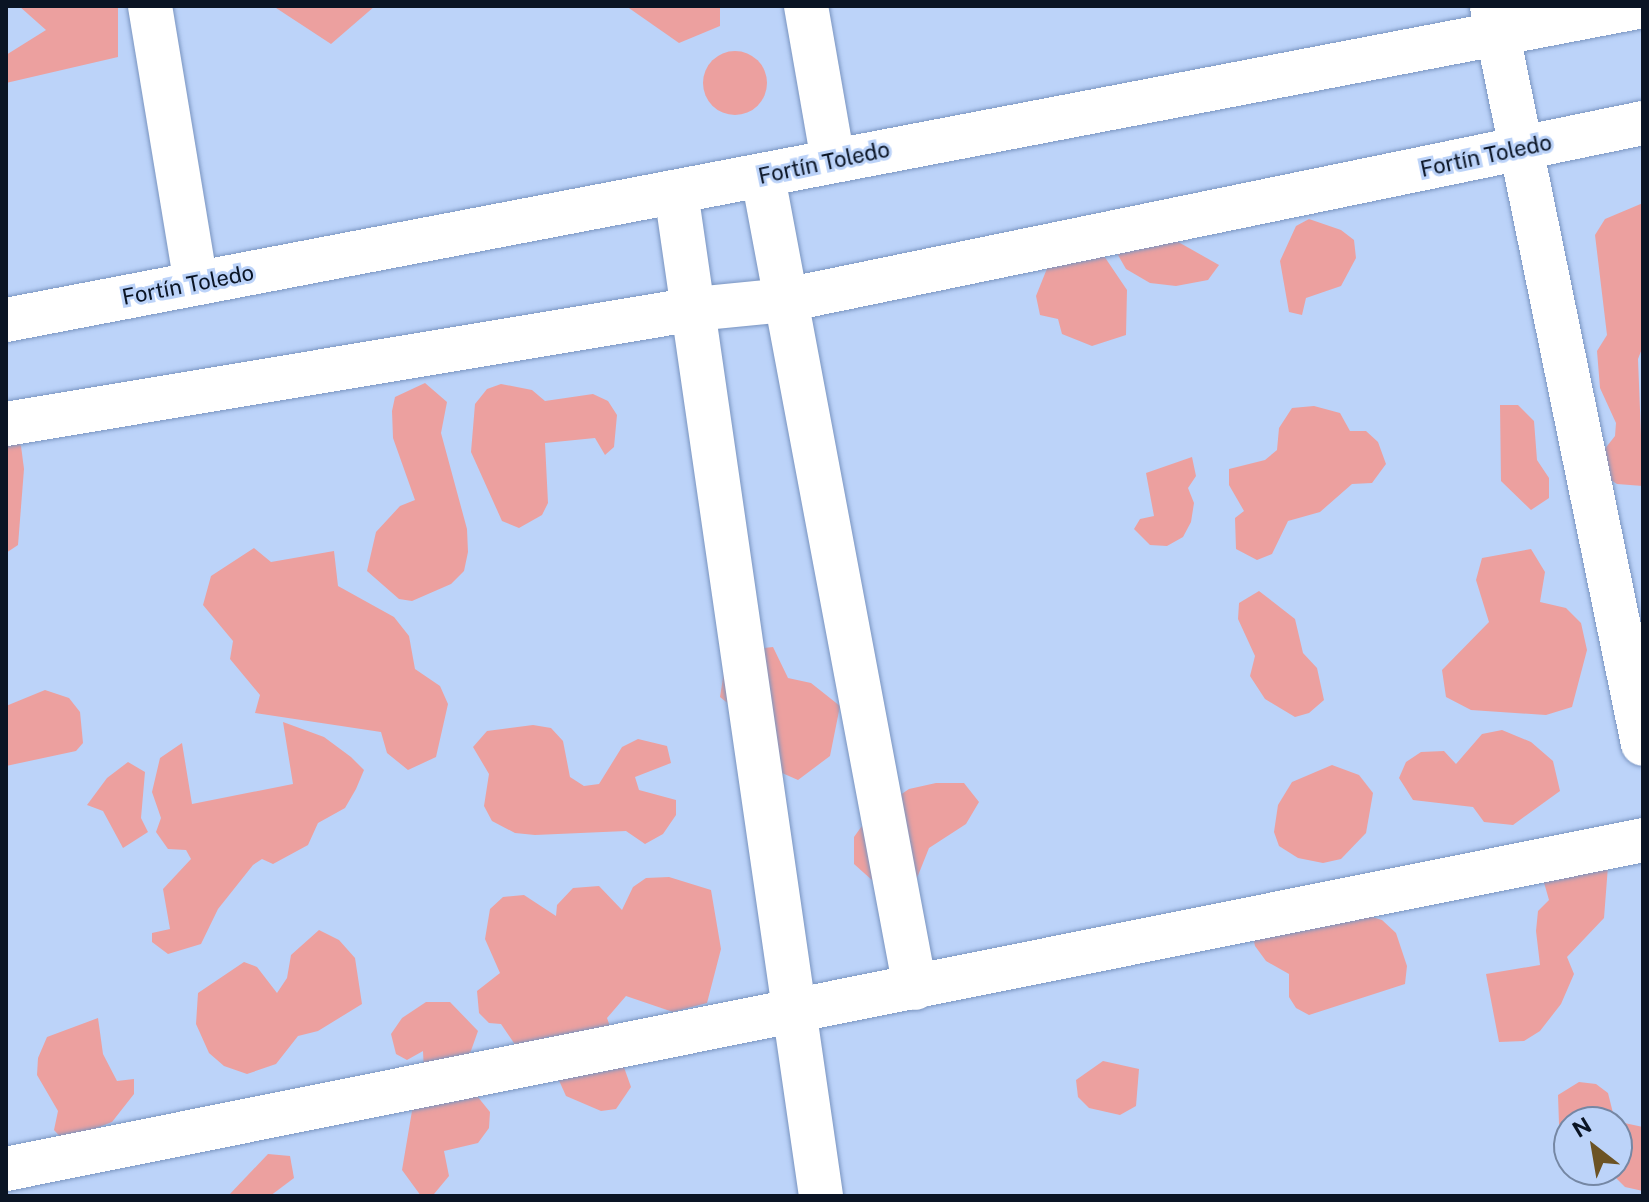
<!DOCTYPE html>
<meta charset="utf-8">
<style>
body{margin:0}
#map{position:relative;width:1649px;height:1202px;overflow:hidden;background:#bcd3f9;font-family:"Public Sans",sans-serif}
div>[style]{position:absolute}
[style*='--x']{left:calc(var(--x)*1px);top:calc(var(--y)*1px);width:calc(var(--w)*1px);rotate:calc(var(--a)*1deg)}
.green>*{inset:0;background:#eca09f}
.round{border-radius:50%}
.roads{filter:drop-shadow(0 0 2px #7994c0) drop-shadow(0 0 2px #7994c0)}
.minor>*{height:44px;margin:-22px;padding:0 22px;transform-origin:22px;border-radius:22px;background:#fff}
span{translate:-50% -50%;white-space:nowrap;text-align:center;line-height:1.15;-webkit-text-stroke:6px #bcd3f9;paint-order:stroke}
.street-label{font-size:22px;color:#0a1424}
.frame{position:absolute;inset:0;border:8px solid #0a1424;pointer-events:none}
.north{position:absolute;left:1553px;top:1106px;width:80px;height:80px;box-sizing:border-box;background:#bcd3f9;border:2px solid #7587a4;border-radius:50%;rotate:329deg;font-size:22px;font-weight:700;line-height:32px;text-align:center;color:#0a1424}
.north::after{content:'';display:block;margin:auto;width:28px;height:36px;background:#6c5324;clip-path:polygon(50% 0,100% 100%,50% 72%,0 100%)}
</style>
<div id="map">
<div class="green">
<div style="clip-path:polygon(19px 6px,118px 6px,118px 57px,6px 83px,6px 55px,46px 30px)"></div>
<div style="clip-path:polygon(273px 6px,375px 6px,331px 44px)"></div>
<div style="clip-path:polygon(626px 6px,720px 6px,720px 26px,679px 43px)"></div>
<div class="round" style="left:703px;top:51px;width:64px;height:64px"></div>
<div style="clip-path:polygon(1643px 203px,1643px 346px,1638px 359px,1643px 486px,1617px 484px,1606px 477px,1600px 455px,1615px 436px,1616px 423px,1600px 388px,1597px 351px,1607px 335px,1595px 235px,1605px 219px)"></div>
<div style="clip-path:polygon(1309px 219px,1341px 230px,1354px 240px,1356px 258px,1341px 286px,1306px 298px,1302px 315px,1289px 312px,1280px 261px,1296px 226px)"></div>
<div style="clip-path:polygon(1173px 239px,1219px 265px,1208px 280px,1176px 286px,1150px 283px,1126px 269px,1114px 248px)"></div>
<div style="clip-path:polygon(1104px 256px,1127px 290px,1126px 335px,1092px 346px,1062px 334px,1058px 319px,1040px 315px,1036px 296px,1048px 266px)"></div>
<div style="clip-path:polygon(425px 383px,447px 402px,441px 433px,467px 529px,468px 552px,464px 571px,451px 584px,412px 601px,399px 599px,367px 571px,376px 532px,400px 506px,415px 500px,393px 438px,392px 411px,395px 397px)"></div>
<div style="clip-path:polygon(501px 384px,532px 390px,545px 401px,593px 394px,608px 401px,617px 415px,614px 447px,605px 455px,595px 438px,545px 443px,548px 503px,542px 515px,519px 528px,502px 521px,471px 452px,475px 404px,487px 389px)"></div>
<div style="clip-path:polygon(1500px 405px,1518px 405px,1534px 421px,1537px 460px,1549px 478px,1549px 498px,1531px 510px,1501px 481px)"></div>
<div style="clip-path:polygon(1314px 406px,1340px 413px,1350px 431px,1366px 431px,1378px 442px,1386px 464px,1372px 483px,1352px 484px,1320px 512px,1288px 521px,1272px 554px,1257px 560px,1236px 549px,1235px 518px,1244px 511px,1229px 485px,1229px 469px,1265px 460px,1277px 450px,1279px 428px,1292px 408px)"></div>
<div style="clip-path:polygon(6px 428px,21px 446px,24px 469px,18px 545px,6px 553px)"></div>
<div style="clip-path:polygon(1192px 457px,1196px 476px,1188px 488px,1194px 503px,1191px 522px,1183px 537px,1167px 546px,1150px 545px,1134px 529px,1140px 519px,1154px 516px,1146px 473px)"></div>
<div style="clip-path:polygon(254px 548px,271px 562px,334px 551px,338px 586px,394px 617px,409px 636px,415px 669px,440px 686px,448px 704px,436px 757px,408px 770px,387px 753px,381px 732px,255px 713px,260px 695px,230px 659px,233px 641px,203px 605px,211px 576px)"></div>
<div style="clip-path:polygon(1531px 549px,1545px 572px,1540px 602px,1566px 608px,1581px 623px,1587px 650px,1572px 707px,1546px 715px,1471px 710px,1446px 697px,1442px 670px,1489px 622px,1476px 580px,1482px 558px)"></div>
<div style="clip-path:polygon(1259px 591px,1295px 619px,1303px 653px,1317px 668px,1324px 700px,1309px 713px,1295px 717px,1265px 699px,1250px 676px,1255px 656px,1238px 619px,1239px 603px)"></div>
<div style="clip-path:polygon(773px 647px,788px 678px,811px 683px,840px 706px,830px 756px,798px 780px,773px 769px,741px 714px,720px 697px,727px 652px)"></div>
<div style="clip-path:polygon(45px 690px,69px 698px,80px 712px,83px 743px,76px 751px,6px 766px,6px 706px)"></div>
<div style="clip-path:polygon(283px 722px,324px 737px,351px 757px,364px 770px,356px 789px,345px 808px,318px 823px,308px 845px,273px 864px,262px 859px,253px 865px,218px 909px,201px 944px,168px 954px,152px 942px,152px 933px,170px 929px,163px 889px,191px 859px,186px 850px,168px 849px,156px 832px,161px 818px,152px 792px,160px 758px,182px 743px,192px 804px,293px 784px)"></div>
<div style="clip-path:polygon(533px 725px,551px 728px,563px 741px,570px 777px,584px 786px,599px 784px,622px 747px,638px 739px,667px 746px,671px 763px,635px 777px,639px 790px,676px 800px,676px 815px,663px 834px,645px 844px,626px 831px,535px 835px,515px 833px,492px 821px,484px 806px,489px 774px,473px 747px,487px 731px)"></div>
<div style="clip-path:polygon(1502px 730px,1531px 742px,1553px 761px,1560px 791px,1513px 825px,1484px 822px,1473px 807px,1413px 800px,1399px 778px,1406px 762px,1421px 752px,1444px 751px,1456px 764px,1482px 734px)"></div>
<div style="clip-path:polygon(128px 762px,145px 772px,141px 818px,148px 832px,123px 848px,103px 811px,87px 805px,107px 778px)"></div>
<div style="clip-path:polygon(1332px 765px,1359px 775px,1373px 793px,1366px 833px,1341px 859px,1323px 863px,1298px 858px,1279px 846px,1274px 832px,1278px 805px,1292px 782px)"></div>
<div style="clip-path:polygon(936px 783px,964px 783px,979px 802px,966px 824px,929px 848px,917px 878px,900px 886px,873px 881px,854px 864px,854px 837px,869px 816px,909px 789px)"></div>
<div style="clip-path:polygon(1609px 853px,1604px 918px,1567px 957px,1574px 974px,1561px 1004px,1540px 1031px,1524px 1041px,1499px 1042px,1486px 974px,1540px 965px,1536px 931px,1538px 911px,1549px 900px,1543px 879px)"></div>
<div style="clip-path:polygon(669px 877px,711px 890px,721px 949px,707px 1003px,673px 1012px,626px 996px,607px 1018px,614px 1038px,548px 1037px,532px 1045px,516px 1046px,501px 1024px,489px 1023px,479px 1013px,477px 991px,500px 973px,485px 939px,490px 909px,503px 897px,524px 895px,556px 916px,557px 905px,573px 888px,599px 886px,622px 910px,633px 887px,646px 878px)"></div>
<div style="clip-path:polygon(1284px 890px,1382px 920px,1396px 933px,1407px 966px,1405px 984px,1309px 1015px,1296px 1008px,1289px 997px,1289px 974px,1266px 961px,1255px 946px,1248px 916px)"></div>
<div style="clip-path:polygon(319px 930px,339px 940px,355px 958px,362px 1004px,318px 1031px,298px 1036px,276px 1064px,247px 1074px,224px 1066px,209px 1053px,196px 1024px,198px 993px,244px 962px,257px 967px,277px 993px,287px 978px,291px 955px)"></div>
<div style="clip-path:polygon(426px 1002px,450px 1002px,478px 1031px,467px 1062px,424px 1072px,423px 1051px,407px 1060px,396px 1054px,391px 1034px,402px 1018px)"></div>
<div style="clip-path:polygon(98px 1018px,103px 1054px,117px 1081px,134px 1079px,134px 1094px,112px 1122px,64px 1141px,54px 1130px,58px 1111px,37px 1075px,38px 1058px,47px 1037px)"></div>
<div style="clip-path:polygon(621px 1059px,631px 1087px,616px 1109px,601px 1111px,566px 1096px,557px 1076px)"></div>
<div style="clip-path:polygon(1103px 1061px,1139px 1069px,1136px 1106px,1120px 1115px,1089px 1108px,1078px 1097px,1076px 1080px)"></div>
<div style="clip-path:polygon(1579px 1082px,1596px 1084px,1608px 1093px,1615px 1121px,1643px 1127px,1643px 1191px,1625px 1187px,1608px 1170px,1617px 1170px,1617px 1122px,1569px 1122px,1569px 1133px,1559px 1124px,1558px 1095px)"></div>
<div style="clip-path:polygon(473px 1091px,490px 1112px,489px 1128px,478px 1143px,444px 1151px,449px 1176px,434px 1194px,421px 1196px,402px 1170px,413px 1105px)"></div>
<div style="clip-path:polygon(268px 1154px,290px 1156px,294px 1178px,270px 1196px,228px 1196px)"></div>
</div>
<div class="roads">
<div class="minor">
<div style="--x:150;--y:6;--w:281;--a:80.6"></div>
<div style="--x:806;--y:6;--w:156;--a:80.1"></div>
<div style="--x:1492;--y:6;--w:753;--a:78.44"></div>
<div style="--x:763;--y:177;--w:825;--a:79.38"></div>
<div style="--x:676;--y:192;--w:1014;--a:81.78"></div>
<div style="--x:6;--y:320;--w:1667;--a:-10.86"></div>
<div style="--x:6;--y:424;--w:699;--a:-9.48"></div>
<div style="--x:695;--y:309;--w:91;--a:-5.6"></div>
<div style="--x:786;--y:300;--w:875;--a:-11.67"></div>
<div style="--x:6;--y:1169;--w:1670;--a:-11.36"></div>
</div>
</div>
<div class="street-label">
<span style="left:1486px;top:156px;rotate:-12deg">Fortín Toledo</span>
<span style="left:824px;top:163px;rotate:-12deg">Fortín Toledo</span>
<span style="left:188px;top:285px;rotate:-11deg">Fortín Toledo</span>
</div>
<div class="frame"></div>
<div class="north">N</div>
</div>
